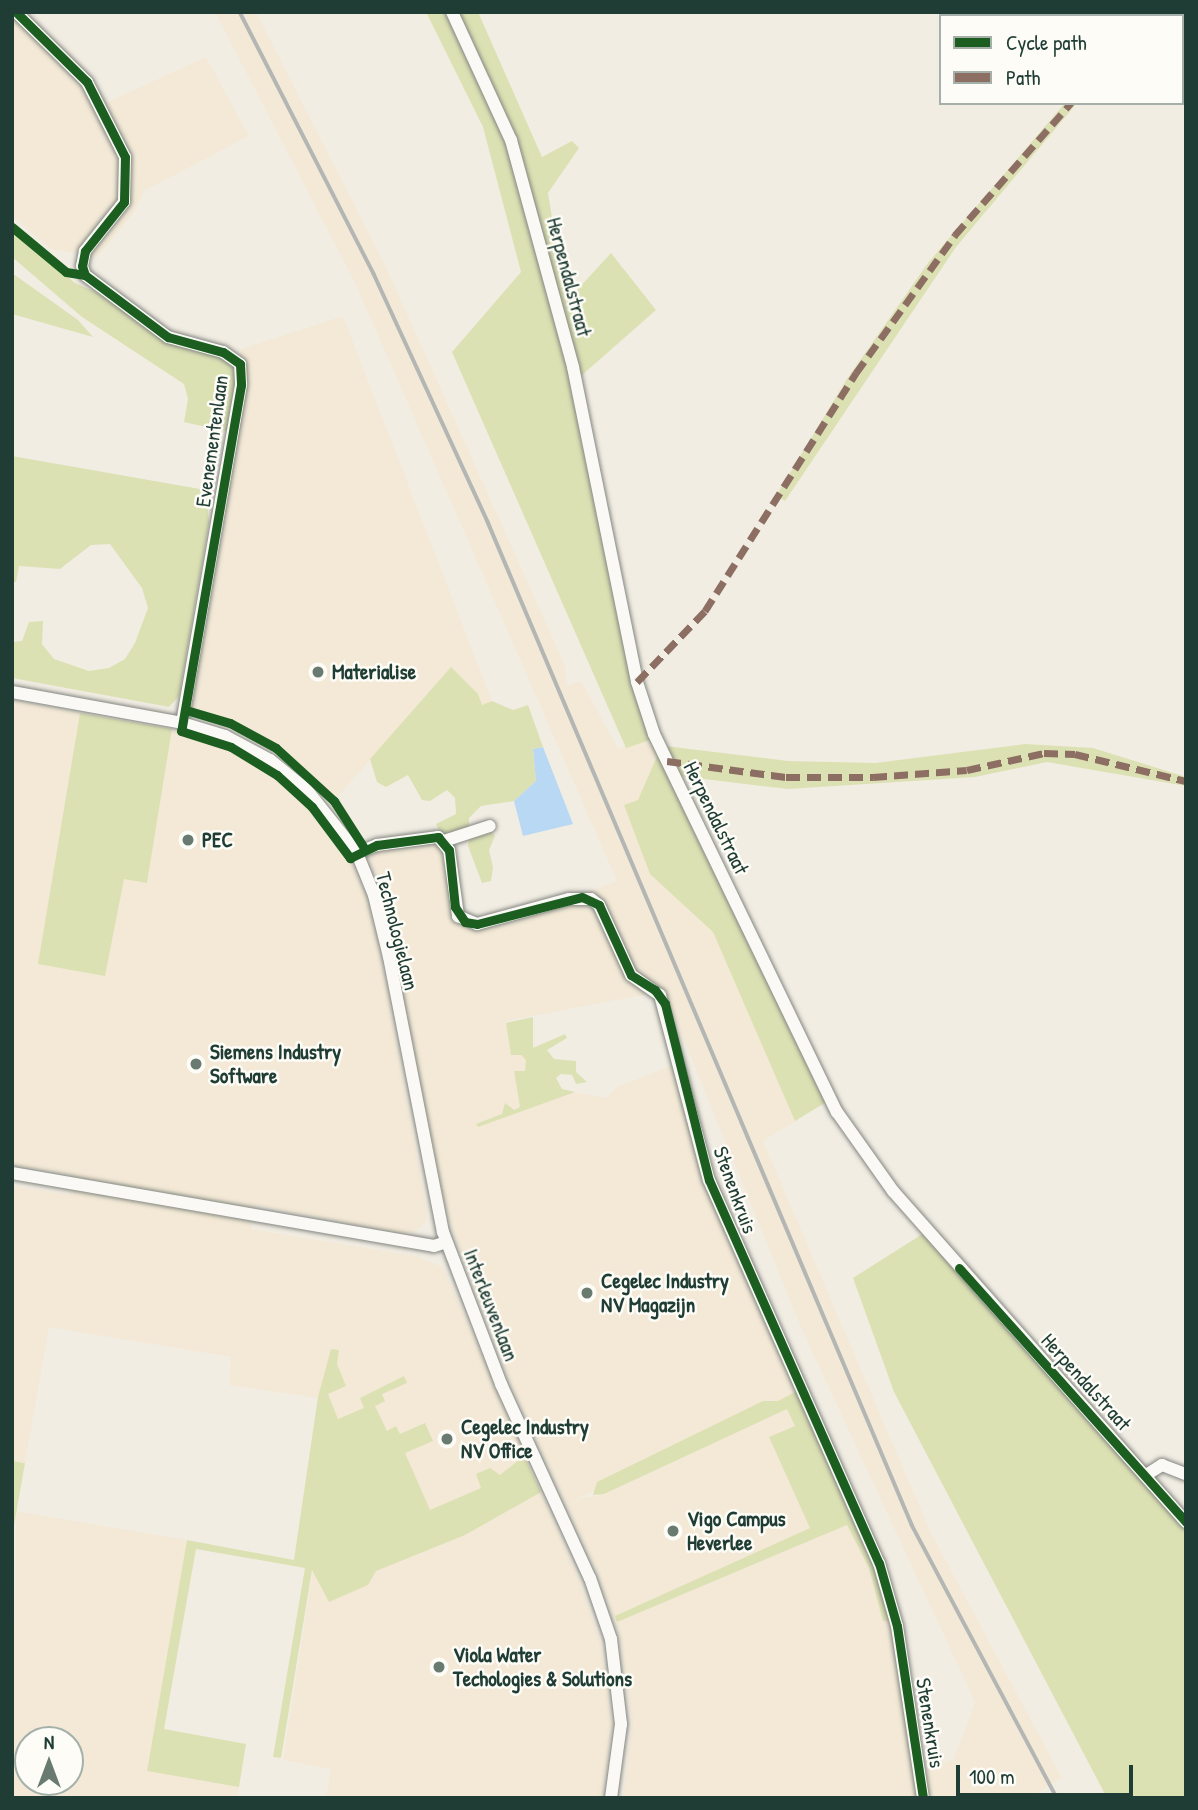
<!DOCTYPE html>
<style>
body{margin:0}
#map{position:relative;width:1198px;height:1810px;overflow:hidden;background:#f2ede3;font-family:"Patrick Hand",sans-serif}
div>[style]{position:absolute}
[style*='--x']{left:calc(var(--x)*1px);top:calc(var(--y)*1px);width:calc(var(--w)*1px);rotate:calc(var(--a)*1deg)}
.built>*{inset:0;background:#f3e9d6}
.green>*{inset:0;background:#dce1b3}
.water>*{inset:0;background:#b8d8f4}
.roads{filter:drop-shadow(0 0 2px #838781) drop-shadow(0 0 2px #838781)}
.street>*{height:12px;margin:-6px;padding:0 6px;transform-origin:6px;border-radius:6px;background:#faf9f6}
.rail>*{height:3.5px;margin:-1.75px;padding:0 1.75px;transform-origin:1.75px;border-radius:1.75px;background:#b3b6b3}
.quiet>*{height:7px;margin-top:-3.5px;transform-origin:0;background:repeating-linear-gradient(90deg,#8d6e63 0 14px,transparent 0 21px)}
.cycleway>*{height:9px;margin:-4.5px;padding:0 4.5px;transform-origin:4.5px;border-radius:4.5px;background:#1b5e20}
.dots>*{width:19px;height:19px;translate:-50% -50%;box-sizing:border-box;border:4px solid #fdfcf7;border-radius:50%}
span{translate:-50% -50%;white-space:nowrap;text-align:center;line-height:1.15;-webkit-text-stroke:5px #fdfcf7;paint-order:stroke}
.street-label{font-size:21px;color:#1f3d34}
.poi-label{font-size:21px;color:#1f3d34;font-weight:700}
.left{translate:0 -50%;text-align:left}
.frame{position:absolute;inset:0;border:14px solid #1f3d34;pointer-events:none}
.legend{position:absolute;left:939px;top:14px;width:245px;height:91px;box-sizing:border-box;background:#fdfcf7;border:2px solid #a4b0a9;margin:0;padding:9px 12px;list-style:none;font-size:21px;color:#1f3d34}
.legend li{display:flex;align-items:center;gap:14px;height:35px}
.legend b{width:35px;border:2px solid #a4b0a9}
.north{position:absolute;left:14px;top:1726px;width:70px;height:70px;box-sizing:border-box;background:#fdfcf7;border:2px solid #a4b0a9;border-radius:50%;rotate:0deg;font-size:19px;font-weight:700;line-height:28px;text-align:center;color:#1f3d34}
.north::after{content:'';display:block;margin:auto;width:24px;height:32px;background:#697b71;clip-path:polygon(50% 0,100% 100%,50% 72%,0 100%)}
.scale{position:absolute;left:956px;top:1765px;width:177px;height:32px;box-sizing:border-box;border:4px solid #1f3d34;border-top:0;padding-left:9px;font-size:21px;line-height:24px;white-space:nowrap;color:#1f3d34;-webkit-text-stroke:5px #fdfcf7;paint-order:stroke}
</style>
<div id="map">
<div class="built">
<div style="clip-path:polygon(12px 12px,26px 12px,79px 63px,108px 102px,206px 57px,249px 136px,144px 191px,134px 213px,97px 257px,51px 249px,12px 216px)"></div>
<div style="clip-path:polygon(215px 12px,256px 12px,386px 267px,564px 663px,567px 686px,581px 681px,618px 749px,649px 738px,659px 753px,712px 930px,796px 1121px,763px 1141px,931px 1533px,1062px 1778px,1028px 1798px,927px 1798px,922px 1771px,954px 1759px,975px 1702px,803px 1332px,664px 991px,506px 1021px,526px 1060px,526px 1071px,514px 1071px,520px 1107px,477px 1124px,575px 1092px,606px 1098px,619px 1086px,676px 1064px,704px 1179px,802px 1399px,574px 1500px,604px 1494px,787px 1409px,795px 1426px,770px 1438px,811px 1528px,615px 1617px,618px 1621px,847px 1525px,869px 1568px,883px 1621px,892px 1621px,920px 1798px,623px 1798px,632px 1723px,620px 1637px,598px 1573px,509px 1380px,452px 1229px,431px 1146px,384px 892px,364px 848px,444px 841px,465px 922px,569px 899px,617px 881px,356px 285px)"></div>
<div style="clip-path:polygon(343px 316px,492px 701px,482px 705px,450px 668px,334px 801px,276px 748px,230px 723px,186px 710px,241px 349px)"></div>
<div style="clip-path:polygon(12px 700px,80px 713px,39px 964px,105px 975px,124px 878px,147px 883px,172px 729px,208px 737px,277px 775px,312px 807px,350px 858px,368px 900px,380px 952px,427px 1212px,425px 1223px,415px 1232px,399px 1233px,255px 1205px,251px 1229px,415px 1256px,443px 1267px,579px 1580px,600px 1641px,612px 1724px,602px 1798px,326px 1798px,331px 1769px,283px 1760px,313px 1570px,294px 1560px,318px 1398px,229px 1385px,231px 1357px,49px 1327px,25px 1463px,12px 1461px,12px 1186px,69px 1195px,72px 1175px,12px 1165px)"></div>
<div style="clip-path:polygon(evenodd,16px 1511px,187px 1540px,147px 1771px,239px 1787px,237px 1798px,12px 1798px,16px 1511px,28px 1740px,70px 1740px,70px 1782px,28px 1782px,28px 1740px)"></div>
</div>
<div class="green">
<div style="clip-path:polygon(426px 12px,478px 12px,542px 157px,572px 141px,579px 148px,548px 193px,566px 302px,611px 253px,656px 310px,581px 376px,633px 686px,650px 740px,626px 748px,452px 352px,521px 272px,483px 127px)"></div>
<div style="clip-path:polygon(1065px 103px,1077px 103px,956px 247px,785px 501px,776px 496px,847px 379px,928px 263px)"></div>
<div style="clip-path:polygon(12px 229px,75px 283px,114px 300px,168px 337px,240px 364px,233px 433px,184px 422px,188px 399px,184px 384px,82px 317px,12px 257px)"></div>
<div style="clip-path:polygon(12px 273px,78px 320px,93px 337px,12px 314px)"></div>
<div style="clip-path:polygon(12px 456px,200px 489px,207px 497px,209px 523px,179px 696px,169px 707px,12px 678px,12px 642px,22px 641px,29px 622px,43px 621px,42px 644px,54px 659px,89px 671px,109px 668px,125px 659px,135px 643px,148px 608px,142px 588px,110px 544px,91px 545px,60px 569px,19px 566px,16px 582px,12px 583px)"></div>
<div style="clip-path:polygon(451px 667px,478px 694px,482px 705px,492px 701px,513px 710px,528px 705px,543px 747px,533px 749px,536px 781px,514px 801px,481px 806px,469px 818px,469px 830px,444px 841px,436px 824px,456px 814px,455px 798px,447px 790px,430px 801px,422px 800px,408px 775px,386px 787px,377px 782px,370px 759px)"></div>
<div style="clip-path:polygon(80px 713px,172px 729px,147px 883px,124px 879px,105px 976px,38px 964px)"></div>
<div style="clip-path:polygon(1025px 744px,1093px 748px,1186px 777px,1186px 786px,1047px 762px,975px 777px,788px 789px,679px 776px,665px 746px,788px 761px,875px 763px)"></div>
<div style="clip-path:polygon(659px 752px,828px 1101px,795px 1121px,713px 932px,650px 874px,624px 805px,638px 800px)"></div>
<div style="clip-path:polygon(489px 828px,495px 836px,489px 850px,493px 867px,491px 881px,482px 883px,468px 846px,470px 833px)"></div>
<div style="clip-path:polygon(533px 1017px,533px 1048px,565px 1034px,567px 1038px,547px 1050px,554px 1059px,576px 1061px,576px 1072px,587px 1082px,576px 1084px,572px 1075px,561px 1074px,556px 1078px,562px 1089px,575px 1092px,478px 1127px,476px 1124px,502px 1114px,505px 1103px,514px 1110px,520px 1107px,514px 1071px,525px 1071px,526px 1060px,521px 1055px,511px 1055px,506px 1023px)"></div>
<div style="clip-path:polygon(924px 1233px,1186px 1530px,1186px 1798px,1107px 1798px,894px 1392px,853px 1278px)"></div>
<div style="clip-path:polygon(331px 1349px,339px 1350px,337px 1364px,346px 1386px,328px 1394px,338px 1419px,364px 1408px,360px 1398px,404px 1376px,407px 1383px,382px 1394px,385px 1401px,375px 1406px,387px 1431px,396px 1426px,400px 1434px,425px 1423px,433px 1441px,405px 1453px,430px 1510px,481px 1488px,476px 1474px,490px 1468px,500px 1475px,524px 1456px,541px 1492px,465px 1535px,376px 1571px,368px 1585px,329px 1602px,312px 1570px,281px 1758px,273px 1757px,305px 1568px,196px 1549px,164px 1729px,246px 1744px,239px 1787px,147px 1771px,187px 1540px,294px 1560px,318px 1397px)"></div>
<div style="clip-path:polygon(797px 1391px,875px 1563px,892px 1621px,883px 1621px,869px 1568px,847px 1525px,617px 1622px,615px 1616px,810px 1528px,769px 1437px,795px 1426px,787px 1409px,604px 1494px,593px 1495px,597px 1482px,763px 1401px,778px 1401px)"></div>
<div style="clip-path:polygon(12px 1461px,25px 1463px,12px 1537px)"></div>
</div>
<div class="water">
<div style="clip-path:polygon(543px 747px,573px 824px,523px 836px,514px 801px,536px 781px,533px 749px)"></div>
</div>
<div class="roads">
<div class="street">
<div style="--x:16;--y:12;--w:100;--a:44.6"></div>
<div style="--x:87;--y:82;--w:84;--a:63.1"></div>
<div style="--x:125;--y:157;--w:45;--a:91.3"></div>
<div style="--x:124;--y:202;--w:63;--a:128.5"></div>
<div style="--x:85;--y:251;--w:15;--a:101"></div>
<div style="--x:82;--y:266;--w:9;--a:72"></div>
<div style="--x:85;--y:275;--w:104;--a:36.8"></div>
<div style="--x:168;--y:337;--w:57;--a:15.3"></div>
<div style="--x:223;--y:352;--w:21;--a:35"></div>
<div style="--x:240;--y:364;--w:21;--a:87"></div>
<div style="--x:241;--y:385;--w:343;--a:99.9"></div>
<div style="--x:452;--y:12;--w:141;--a:65.3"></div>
<div style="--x:511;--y:140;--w:235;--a:74.7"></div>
<div style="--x:573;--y:367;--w:321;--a:78.5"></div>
<div style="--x:637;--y:682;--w:55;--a:71.9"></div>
<div style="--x:654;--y:734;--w:420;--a:64.2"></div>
<div style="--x:837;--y:1112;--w:97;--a:54.7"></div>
<div style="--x:893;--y:1191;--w:442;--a:48.5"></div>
<div style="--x:12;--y:692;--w:173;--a:10.3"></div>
<div style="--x:182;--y:723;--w:45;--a:16.8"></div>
<div style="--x:225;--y:736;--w:51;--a:28.1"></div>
<div style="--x:270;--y:760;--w:46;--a:38.9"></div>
<div style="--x:306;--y:789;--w:82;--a:51.4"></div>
<div style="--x:357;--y:853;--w:45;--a:68"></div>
<div style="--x:374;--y:895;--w:64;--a:76.4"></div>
<div style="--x:389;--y:957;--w:280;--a:78.9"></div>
<div style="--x:443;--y:1232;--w:163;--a:69.1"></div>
<div style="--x:501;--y:1384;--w:213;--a:65.4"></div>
<div style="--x:590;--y:1578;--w:65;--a:71"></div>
<div style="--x:611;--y:1639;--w:86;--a:83.3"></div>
<div style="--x:621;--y:1724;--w:75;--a:97.7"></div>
<div style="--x:444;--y:841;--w:48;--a:-18.1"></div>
<div style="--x:357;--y:853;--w:22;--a:-22"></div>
<div style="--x:377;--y:845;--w:62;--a:-7.5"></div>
<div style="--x:438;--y:837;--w:17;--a:50"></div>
<div style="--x:449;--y:850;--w:67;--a:82.2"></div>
<div style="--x:458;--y:916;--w:21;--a:23"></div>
<div style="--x:477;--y:924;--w:95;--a:-15.2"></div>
<div style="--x:569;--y:899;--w:22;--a:0"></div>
<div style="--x:591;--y:899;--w:10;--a:37"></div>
<div style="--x:599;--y:905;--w:77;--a:65.4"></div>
<div style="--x:631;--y:975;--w:35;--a:35"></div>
<div style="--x:660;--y:995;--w:191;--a:75.2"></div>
<div style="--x:709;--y:1180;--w:419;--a:66.1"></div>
<div style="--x:879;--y:1563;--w:66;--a:74.1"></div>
<div style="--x:897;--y:1626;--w:174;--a:81.4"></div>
<div style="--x:12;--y:1173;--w:428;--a:9.8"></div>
<div style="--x:434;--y:1246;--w:13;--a:-18"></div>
<div style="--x:1146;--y:1475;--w:19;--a:-32"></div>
<div style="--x:1162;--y:1465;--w:26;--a:21"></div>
</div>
</div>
<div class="rail">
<div style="--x:240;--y:12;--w:294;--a:62.9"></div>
<div style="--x:374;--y:274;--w:273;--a:65.3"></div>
<div style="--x:488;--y:522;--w:1089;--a:67.08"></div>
<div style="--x:912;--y:1525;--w:309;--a:62"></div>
<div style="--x:1091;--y:12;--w:15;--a:16"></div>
<div style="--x:1117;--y:12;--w:15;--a:16"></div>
<div style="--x:1182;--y:29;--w:4;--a:14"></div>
</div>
<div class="quiet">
<div style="--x:637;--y:682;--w:98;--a:-46.2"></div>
<div style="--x:705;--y:611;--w:282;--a:-57.6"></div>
<div style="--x:856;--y:373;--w:170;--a:-54.3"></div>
<div style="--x:955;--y:235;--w:176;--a:-48.7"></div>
<div style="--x:667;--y:761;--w:120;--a:7.7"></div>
<div style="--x:786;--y:777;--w:87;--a:0"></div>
<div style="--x:873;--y:777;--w:94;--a:-4.3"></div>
<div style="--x:967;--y:770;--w:79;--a:-12.4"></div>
<div style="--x:1044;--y:753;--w:31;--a:2"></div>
<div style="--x:1075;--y:754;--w:114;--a:13.7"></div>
</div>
<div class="cycleway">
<div style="--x:16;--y:12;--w:100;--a:44.6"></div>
<div style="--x:87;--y:82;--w:84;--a:63.1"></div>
<div style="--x:125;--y:157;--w:45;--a:91.3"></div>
<div style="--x:124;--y:202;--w:63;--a:128.5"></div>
<div style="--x:85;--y:251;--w:15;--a:101"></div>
<div style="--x:82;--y:266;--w:9;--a:72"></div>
<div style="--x:85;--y:275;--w:104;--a:36.8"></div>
<div style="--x:168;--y:337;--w:57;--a:15.3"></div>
<div style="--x:223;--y:352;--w:21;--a:35"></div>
<div style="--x:240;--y:364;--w:21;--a:87"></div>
<div style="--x:241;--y:385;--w:351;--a:99.8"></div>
<div style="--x:181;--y:731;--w:52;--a:17.7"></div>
<div style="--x:231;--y:747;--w:54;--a:31.3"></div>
<div style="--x:277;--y:775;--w:47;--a:42.4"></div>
<div style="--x:312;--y:807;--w:64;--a:53.3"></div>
<div style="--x:350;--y:858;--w:30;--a:-26"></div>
<div style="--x:377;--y:845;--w:62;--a:-7.5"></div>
<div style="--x:438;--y:837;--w:17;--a:50"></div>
<div style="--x:449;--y:850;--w:57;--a:84"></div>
<div style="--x:455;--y:907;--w:18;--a:56"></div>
<div style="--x:465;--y:922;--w:12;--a:9"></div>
<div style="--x:477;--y:924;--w:108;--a:-14.4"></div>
<div style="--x:582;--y:897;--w:19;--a:25"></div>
<div style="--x:599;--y:905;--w:77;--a:65.4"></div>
<div style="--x:631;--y:975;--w:28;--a:32"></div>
<div style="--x:655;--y:990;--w:17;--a:54"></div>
<div style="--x:665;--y:1004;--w:181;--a:76"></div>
<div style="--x:709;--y:1180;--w:419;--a:66.1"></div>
<div style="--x:879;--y:1563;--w:66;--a:74.1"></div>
<div style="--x:897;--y:1626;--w:174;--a:81.4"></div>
<div style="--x:12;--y:227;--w:70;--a:39.8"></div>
<div style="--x:66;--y:272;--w:19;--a:9"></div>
<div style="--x:186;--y:710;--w:46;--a:16.5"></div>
<div style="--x:230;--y:723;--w:52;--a:28.5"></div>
<div style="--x:276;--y:748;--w:79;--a:42.4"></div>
<div style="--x:334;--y:801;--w:56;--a:57.4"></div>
<div style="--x:959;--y:1268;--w:341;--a:48.2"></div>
</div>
<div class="dots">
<div style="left:318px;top:672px;background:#697b71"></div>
<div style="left:188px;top:840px;background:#697b71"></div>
<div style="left:196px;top:1064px;background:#697b71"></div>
<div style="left:587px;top:1293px;background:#697b71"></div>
<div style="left:447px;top:1439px;background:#697b71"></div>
<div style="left:673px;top:1531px;background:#697b71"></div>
<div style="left:439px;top:1667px;background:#697b71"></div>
</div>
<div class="street-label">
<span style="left:569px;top:277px;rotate:75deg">Herpendalstraat</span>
<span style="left:212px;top:441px;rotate:-82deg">Evenementenlaan</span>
<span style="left:716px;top:818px;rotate:64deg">Herpendalstraat</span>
<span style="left:397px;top:931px;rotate:76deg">Technologielaan</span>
<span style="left:735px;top:1190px;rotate:70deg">Stenenkruis</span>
<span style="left:491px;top:1305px;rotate:69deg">Interleuvenlaan</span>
<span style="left:1086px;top:1382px;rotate:48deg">Herpendalstraat</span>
<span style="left:930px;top:1723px;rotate:81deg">Stenenkruis</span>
</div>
<div class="poi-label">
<span class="left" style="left:332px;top:672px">Materialise</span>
<span class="left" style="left:202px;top:840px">PEC</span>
<span class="left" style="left:210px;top:1064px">Siemens Industry<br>Software</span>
<span class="left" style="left:601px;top:1293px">Cegelec Industry<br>NV Magazijn</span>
<span class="left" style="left:461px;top:1439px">Cegelec Industry<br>NV Office</span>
<span class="left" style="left:687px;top:1531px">Vigo Campus<br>Heverlee</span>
<span class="left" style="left:453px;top:1667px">Viola Water<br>Techologies &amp; Solutions</span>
</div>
<div class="frame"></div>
<ul class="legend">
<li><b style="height:9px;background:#1b5e20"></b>Cycle path</li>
<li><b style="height:9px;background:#8d6e63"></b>Path</li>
</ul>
<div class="north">N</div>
<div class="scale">100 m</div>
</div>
